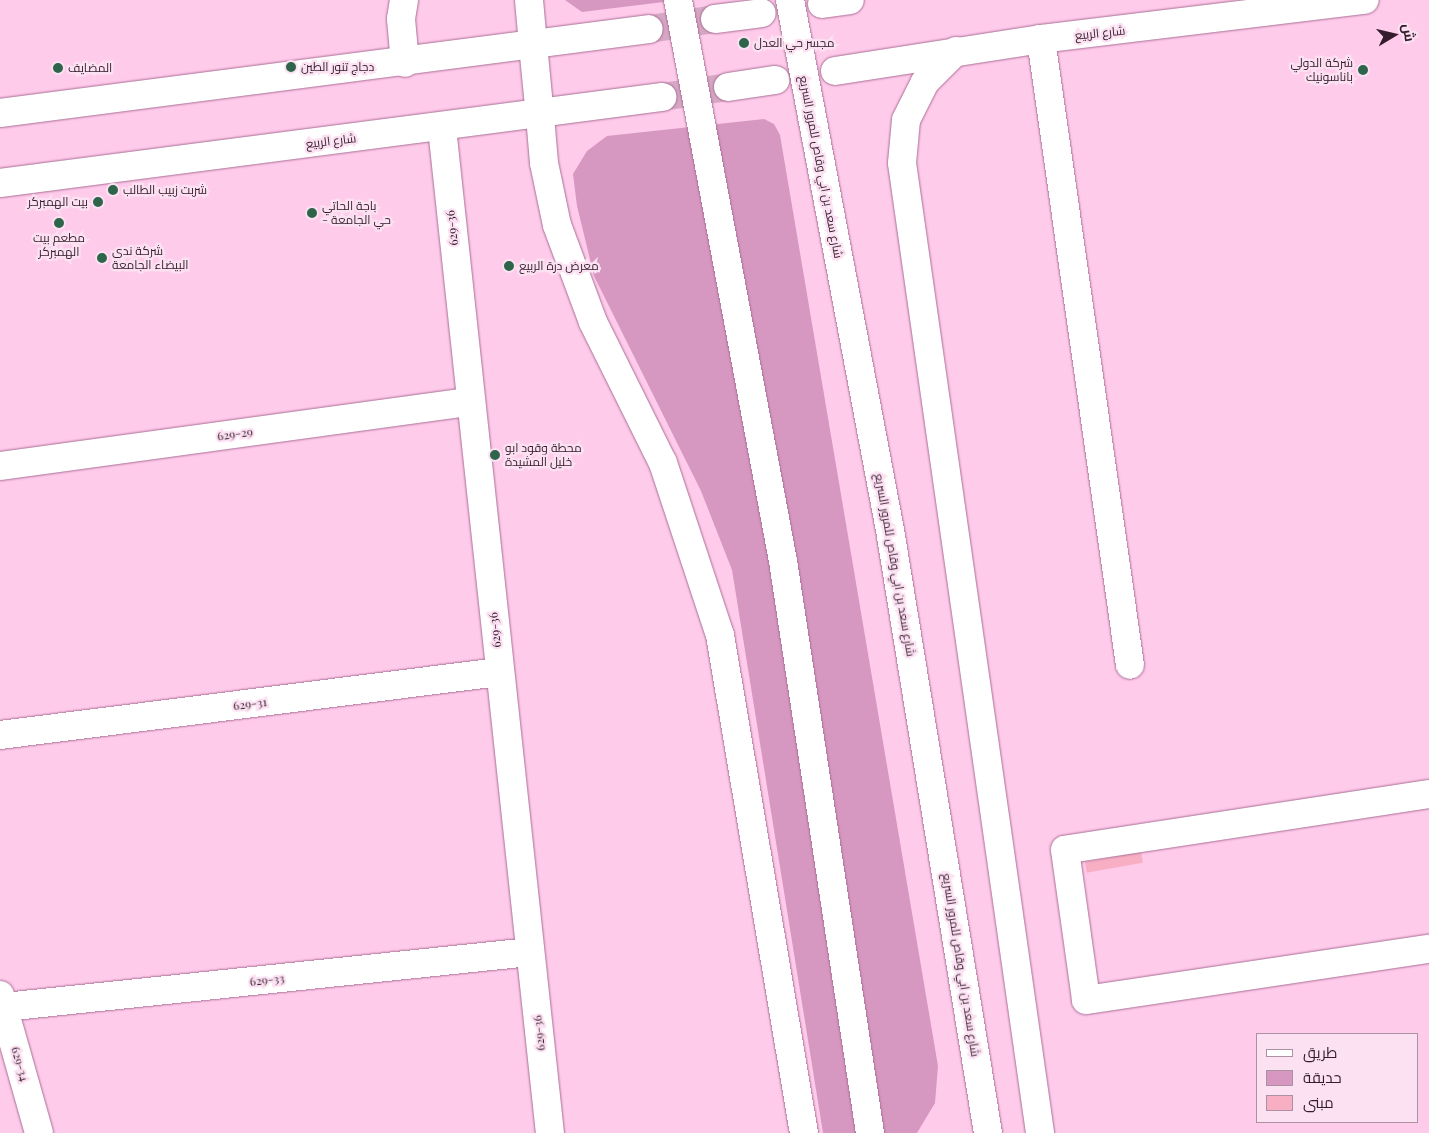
<!DOCTYPE html>
<meta charset="utf-8">
<style>
body{margin:0}
#map{position:relative;width:1429px;height:1133px;overflow:hidden;background:#ffcbeb;font-family:"Playfair Display",Cairo,serif}
div>[style]{position:absolute}
[style*='--x']{left:calc(var(--x)*1px);top:calc(var(--y)*1px);width:calc(var(--w)*1px);rotate:calc(var(--a)*1deg)}
.green>*{inset:0;background:#d698c0}
.building>*{inset:0;background:#f8afc3;transform-origin:0 0}
.major-tunnel>*{height:28px;margin-top:-14px;transform-origin:0;background:repeating-linear-gradient(90deg,#d6a8c5 0 28px,transparent 0 42px)}
.roads{filter:drop-shadow(0 0 1px #a96f95) drop-shadow(0 0 1px #a96f95)}
.minor>*{height:28px;margin:-14px;padding:0 14px;transform-origin:14px;border-radius:14px;background:#fff}
.major>*{height:28px;margin:-14px;padding:0 14px;transform-origin:14px;border-radius:14px;background:#fff}
.bridges{filter:drop-shadow(0 0 1px #a96f95) drop-shadow(0 0 1px #a96f95)}
.highway-bridge>*{height:28px;margin:-14px;padding:0 14px;transform-origin:14px;border-radius:14px;background:#fff}
.dots>*{width:14px;height:14px;translate:-50% -50%;box-sizing:border-box;border:2px solid #fbe1f1;border-radius:50%}
span{translate:-50% -50%;white-space:nowrap;text-align:center;line-height:1.15;-webkit-text-stroke:4.5px #fbe1f1;paint-order:stroke}
.street-label{font-size:12px;color:#341c2c}
.poi-label{font-size:12px;color:#341c2c}
.left{translate:0 -50%;text-align:left}
.right{translate:-100% -50%;text-align:right}
.legend{position:absolute;left:1256px;top:1033px;width:162px;height:90px;box-sizing:border-box;background:#fbe1f1;border:1px solid #ab92a2;margin:0;padding:6px 9px;list-style:none;font-size:15px;color:#341c2c}
.legend li{display:flex;align-items:center;gap:10px;height:25px}
.legend b{width:25px;border:1px solid #ab92a2}
.north{position:absolute;left:1369px;top:10px;width:50px;height:50px;-webkit-text-stroke:4px #fbe1f1;paint-order:stroke;rotate:81deg;font-size:14px;font-weight:700;line-height:20px;text-align:center;color:#341c2c}
.north::after{content:'';display:block;margin:auto;width:18px;height:22px;background:#341c2c;clip-path:polygon(50% 0,100% 100%,50% 72%,0 100%)}
</style>
<div id="map">
<div class="green">
<div style="clip-path:polygon(565px 0,680px 0,582px 12px)"></div>
<div style="clip-path:polygon(764px 119px,774px 124px,780px 135px,938px 1066px,935px 1103px,917px 1133px,823px 1133px,732px 570px,701px 491px,594px 276px,577px 206px,573px 174px,587px 151px,607px 136px)"></div>
</div>
<div class="building">
<div style="left:1141px;top:852px;width:11px;height:57px;rotate:80deg"></div>
</div>
<div class="major-tunnel">
<div style="--x:649;--y:29;--w:67;--a:-8.6"></div>
<div style="--x:662;--y:97;--w:67;--a:-8.6"></div>
</div>
<div class="roads">
<div class="minor">
<div style="--x:404;--y:0;--w:19;--a:99"></div>
<div style="--x:401;--y:19;--w:44;--a:84.8"></div>
<div style="--x:529;--y:0;--w:45;--a:84.9"></div>
<div style="--x:1041;--y:39;--w:632;--a:81.91"></div>
<div style="--x:956;--y:51;--w:44;--a:135"></div>
<div style="--x:925;--y:82;--w:42;--a:116.6"></div>
<div style="--x:906;--y:120;--w:43;--a:95.3"></div>
<div style="--x:902;--y:163;--w:980;--a:81.9"></div>
<div style="--x:540;--y:116;--w:47;--a:85.1"></div>
<div style="--x:544;--y:163;--w:63;--a:78.2"></div>
<div style="--x:557;--y:225;--w:103;--a:69.6"></div>
<div style="--x:593;--y:322;--w:157;--a:63.6"></div>
<div style="--x:663;--y:463;--w:181;--a:71.7"></div>
<div style="--x:720;--y:635;--w:505;--a:80.43"></div>
<div style="--x:442;--y:128;--w:1011;--a:83.87"></div>
<div style="--x:0;--y:466;--w:474;--a:-7.8"></div>
<div style="--x:0;--y:735;--w:503;--a:-7.2"></div>
<div style="--x:1429;--y:794;--w:368;--a:171.3"></div>
<div style="--x:1065;--y:850;--w:151;--a:82"></div>
<div style="--x:1086;--y:1000;--w:347;--a:-8.5"></div>
<div style="--x:0;--y:995;--w:143;--a:74.2"></div>
<div style="--x:4;--y:1007;--w:529;--a:-5.97"></div>
</div>
<div class="major">
<div style="--x:822;--y:4;--w:28;--a:-8"></div>
<div style="--x:715;--y:19;--w:47;--a:-7.3"></div>
<div style="--x:533;--y:45;--w:71;--a:84.4"></div>
<div style="--x:835;--y:71;--w:208;--a:-8.8"></div>
<div style="--x:1041;--y:39;--w:326;--a:-6.9"></div>
<div style="--x:728;--y:87;--w:48;--a:-8.5"></div>
<div style="--x:0;--y:113;--w:654;--a:-7.37"></div>
<div style="--x:0;--y:183;--w:668;--a:-7.4"></div>
</div>
</div>
<div class="bridges">
<div class="highway-bridge">
<div style="--x:678;--y:0;--w:571;--a:79.4"></div>
<div style="--x:783;--y:561;--w:579;--a:81.35"></div>
<div style="--x:790;--y:0;--w:539;--a:79.32"></div>
<div style="--x:890;--y:530;--w:611;--a:80.77"></div>
</div>
</div>
<div class="dots">
<div style="left:744px;top:43px;background:#2e644a"></div>
<div style="left:291px;top:67px;background:#2e644a"></div>
<div style="left:58px;top:68px;background:#2e644a"></div>
<div style="left:1363px;top:70px;background:#2e644a"></div>
<div style="left:113px;top:190px;background:#2e644a"></div>
<div style="left:98px;top:202px;background:#2e644a"></div>
<div style="left:312px;top:213px;background:#2e644a"></div>
<div style="left:59px;top:223px;background:#2e644a"></div>
<div style="left:102px;top:258px;background:#2e644a"></div>
<div style="left:509px;top:266px;background:#2e644a"></div>
<div style="left:495px;top:455px;background:#2e644a"></div>
</div>
<div class="street-label">
<span style="left:1100px;top:33px;rotate:-6deg">شارع الربيع</span>
<span style="left:331px;top:141px;rotate:-7deg">شارع الربيع</span>
<span style="left:821px;top:167px;rotate:79deg">شارع سعد بن ابي وقاص للمرور السريع</span>
<span style="left:452px;top:228px;rotate:-96deg">629-36</span>
<span style="left:235px;top:434px;rotate:-8deg">629-29</span>
<span style="left:895px;top:565px;rotate:80deg">شارع سعد بن ابي وقاص للمرور السريع</span>
<span style="left:495px;top:630px;rotate:-96deg">629-36</span>
<span style="left:250px;top:704px;rotate:-7deg">629-31</span>
<span style="left:961px;top:965px;rotate:81deg">شارع سعد بن ابي وقاص للمرور السريع</span>
<span style="left:267px;top:980px;rotate:-6deg">629-33</span>
<span style="left:539px;top:1033px;rotate:-96deg">629-36</span>
<span style="left:20px;top:1064px;rotate:74deg">629-34</span>
</div>
<div class="poi-label">
<span class="left" style="left:754px;top:43px">مجسر حي العدل</span>
<span class="right" style="left:1353px;top:70px">شركة الدولي<br>باناسونيك</span>
<span class="left" style="left:301px;top:67px">دجاج تنور الطين</span>
<span class="left" style="left:68px;top:68px">المضايف</span>
<span class="left" style="left:123px;top:190px">شربت زبيب الطالب</span>
<span class="right" style="left:88px;top:202px">بيت الهمبركر</span>
<span class="left" style="left:322px;top:213px">باجة الحاتي<br>- حي الجامعة</span>
<span style="left:59px;top:245px">مطعم بيت<br>الهمبركر</span>
<span class="left" style="left:112px;top:258px">شركة ندى<br>البيضاء الجامعة</span>
<span class="left" style="left:519px;top:266px">معرض درة الربيع</span>
<span class="left" style="left:505px;top:455px">محطة وقود ابو<br>خليل المشيدة</span>
</div>
<ul class="legend">
<li><b style="height:6px;background:#fff"></b>طريق</li>
<li><b style="height:14px;background:#d698c0"></b>حديقة</li>
<li><b style="height:14px;background:#f8afc3"></b>مبنى</li>
</ul>
<div class="north">ش</div>
</div>
